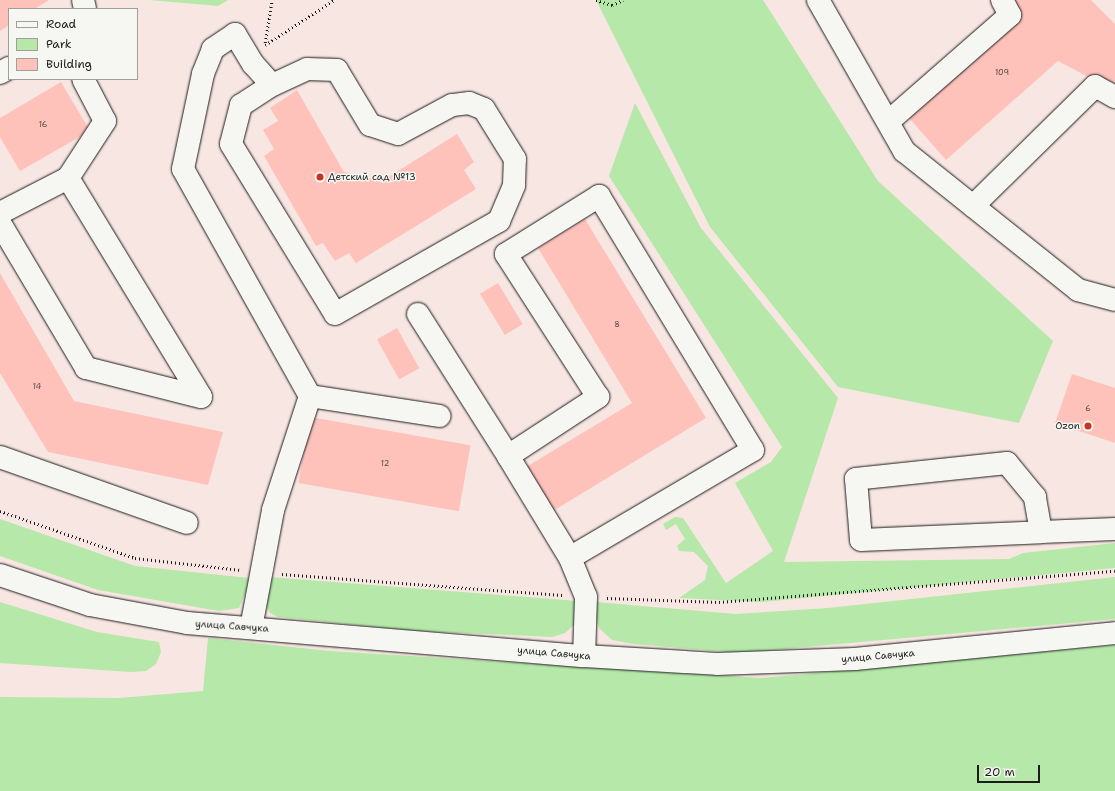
<!DOCTYPE html>
<meta charset="utf-8">
<style>
body{margin:0}
#map{position:relative;width:1115px;height:791px;overflow:hidden;background:#f8e6e2;font-family:"Shantell Sans",sans-serif}
div>[style]{position:absolute}
[style*='--x']{left:calc(var(--x)*1px);top:calc(var(--y)*1px);width:calc(var(--w)*1px);rotate:calc(var(--a)*1deg)}
.green>*{inset:0;background:#b5e8a9}
.building>*{inset:0;background:#fec2bb;transform-origin:0 0}
.path>*{height:2.5px;margin-top:-1.25px;transform-origin:0;background:repeating-linear-gradient(90deg,#1c1c1c 0 1px,transparent 0 4px)}
.roads{filter:drop-shadow(0 0 1px #1c1c1c) drop-shadow(0 0 1px #1c1c1c)}
.minor>*{height:22px;margin:-11px;padding:0 11px;transform-origin:11px;border-radius:11px;background:#f6f6f2}
.dots>*{width:11px;height:11px;translate:-50% -50%;box-sizing:border-box;border:2px solid #f6f6f2;border-radius:50%}
span{translate:-50% -50%;white-space:nowrap;text-align:center;line-height:1.15;-webkit-text-stroke:3px #f6f6f2;paint-order:stroke}
.number-label{font-size:8px;color:#544644}
.number-label span{-webkit-text-stroke-width:0}
.poi-label{font-size:10px;color:#1c1c1c}
.left{translate:0 -50%;text-align:left}
.right{translate:-100% -50%;text-align:right}
.street-label{font-size:10px;color:#1c1c1c}
.legend{position:absolute;left:8px;top:8px;width:130px;height:72px;box-sizing:border-box;background:#f6f6f2;border:1px solid #9f9f9c;margin:0;padding:5px 7px;list-style:none;font-size:12px;color:#1c1c1c}
.legend li{display:flex;align-items:center;gap:8px;height:20px}
.legend b{width:20px;border:1px solid #9f9f9c}
.scale{position:absolute;left:977px;top:765px;width:63px;height:18px;box-sizing:border-box;border:2px solid #1c1c1c;border-top:0;padding-left:5px;font-size:12px;line-height:14px;white-space:nowrap;color:#1c1c1c;-webkit-text-stroke:3px #f6f6f2;paint-order:stroke}
</style>
<div id="map">
<div class="green">
<div style="clip-path:polygon(149px 0,228px 0,218px 6px)"></div>
<div style="clip-path:polygon(596px 0,763px 0,878px 181px,1053px 341px,1019px 423px,838px 387px,710px 227px)"></div>
<div style="clip-path:polygon(635px 103px,701px 228px,838px 398px,784px 562px,1009px 559px,1023px 553px,1115px 543px,1115px 568px,762px 602px,679px 598px,705px 580px,708px 566px,694px 552px,679px 551px,677px 546px,685px 539px,676px 524px,666px 530px,663px 524px,675px 517px,683px 518px,726px 583px,773px 551px,735px 483px,771px 462px,782px 447px,609px 176px)"></div>
<div style="clip-path:polygon(0 519px,135px 566px,249px 578px,246px 592px,239px 608px,219px 611px,98px 590px,0 556px)"></div>
<div style="clip-path:polygon(269px 577px,577px 601px,575px 624px,565px 633px,553px 637px,416px 631px,278px 617px,270px 613px,263px 601px)"></div>
<div style="clip-path:polygon(1115px 577px,1115px 619px,739px 653px,633px 644px,612px 640px,599px 628px,593px 609px,595px 602px,736px 614px,828px 608px)"></div>
<div style="clip-path:polygon(0 602px,97px 632px,159px 642px,161px 652px,156px 664px,146px 671px,131px 672px,0 663px)"></div>
<div style="clip-path:polygon(208px 638px,330px 651px,762px 678px,1115px 645px,1115px 791px,0 791px,0 697px,119px 698px,203px 691px)"></div>
</div>
<div class="building">
<div style="clip-path:polygon(0 0,49px 0,35px 9px,9px 9px,9px 25px,0 31px)"></div>
<div style="clip-path:polygon(1011px 0,1091px 0,1115px 24px,1115px 91px,1058px 61px,946px 160px,909px 118px)"></div>
<div style="clip-path:polygon(61px 82px,90px 131px,20px 171px,0 137px,0 118px)"></div>
<div style="clip-path:polygon(297px 90px,344px 172px,382px 181px,457px 134px,474px 162px,464px 170px,476px 189px,356px 263px,349px 253px,335px 261px,323px 243px,316px 246px,264px 156px,274px 149px,263px 130px,278px 121px,270px 108px)"></div>
<div style="clip-path:polygon(585px 219px,706px 418px,553px 511px,526px 467px,632px 403px,538px 248px)"></div>
<div style="clip-path:polygon(0 273px,74px 401px,223px 432px,208px 485px,48px 452px,0 373px)"></div>
<div style="left:498px;top:283px;width:48px;height:21px;rotate:59deg"></div>
<div style="left:397px;top:328px;width:46px;height:23px;rotate:61deg"></div>
<div style="clip-path:polygon(1072px 374px,1115px 388px,1115px 443px,1055px 423px)"></div>
<div style="left:310px;top:417px;width:163px;height:67px;rotate:10deg"></div>
</div>
<div class="path">
<div style="--x:596;--y:0;--w:17;--a:17"></div>
<div style="--x:612;--y:5;--w:12;--a:-24"></div>
<div style="--x:265;--y:43;--w:44;--a:-80.8"></div>
<div style="--x:265;--y:45;--w:82;--a:-33.1"></div>
<div style="--x:0;--y:511;--w:143;--a:19.2"></div>
<div style="--x:135;--y:558;--w:107;--a:6.5"></div>
<div style="--x:282;--y:574;--w:281;--a:4.3"></div>
<div style="--x:607;--y:598;--w:112;--a:2"></div>
<div style="--x:719;--y:602;--w:397;--a:-4.5"></div>
</div>
<div class="roads">
<div class="minor">
<div style="--x:83;--y:0;--w:9;--a:77"></div>
<div style="--x:818;--y:0;--w:174;--a:60.3"></div>
<div style="--x:904;--y:151;--w:223;--a:38.6"></div>
<div style="--x:1078;--y:290;--w:38;--a:15"></div>
<div style="--x:0;--y:73;--w:10;--a:-29"></div>
<div style="--x:272;--y:85;--w:37;--a:147"></div>
<div style="--x:241;--y:105;--w:40;--a:104.4"></div>
<div style="--x:231;--y:144;--w:199;--a:58.5"></div>
<div style="--x:335;--y:314;--w:189;--a:-29.6"></div>
<div style="--x:499;--y:221;--w:39;--a:-67"></div>
<div style="--x:514;--y:185;--w:26;--a:-88"></div>
<div style="--x:515;--y:159;--w:59;--a:-121.8"></div>
<div style="--x:484;--y:109;--w:16;--a:-158"></div>
<div style="--x:469;--y:103;--w:17;--a:173"></div>
<div style="--x:452;--y:105;--w:61;--a:151.8"></div>
<div style="--x:398;--y:134;--w:29;--a:-162"></div>
<div style="--x:370;--y:125;--w:64;--a:-121"></div>
<div style="--x:337;--y:70;--w:30;--a:-178"></div>
<div style="--x:307;--y:69;--w:38;--a:155"></div>
<div style="--x:272;--y:85;--w:28;--a:-132"></div>
<div style="--x:253;--y:64;--w:35;--a:-121"></div>
<div style="--x:235;--y:34;--w:27;--a:146"></div>
<div style="--x:213;--y:49;--w:27;--a:112"></div>
<div style="--x:203;--y:74;--w:97;--a:101.9"></div>
<div style="--x:183;--y:169;--w:260;--a:60.8"></div>
<div style="--x:889;--y:121;--w:161;--a:-41.2"></div>
<div style="--x:1010;--y:15;--w:17;--a:-118"></div>
<div style="--x:68;--y:178;--w:68;--a:-57"></div>
<div style="--x:105;--y:121;--w:47;--a:-117.6"></div>
<div style="--x:973;--y:206;--w:171;--a:-44.5"></div>
<div style="--x:1095;--y:86;--w:23;--a:29"></div>
<div style="--x:0;--y:213;--w:76;--a:-27.2"></div>
<div style="--x:68;--y:178;--w:256;--a:58.7"></div>
<div style="--x:201;--y:397;--w:119;--a:-165.8"></div>
<div style="--x:86;--y:368;--w:169;--a:-120.7"></div>
<div style="--x:418;--y:314;--w:168;--a:57.6"></div>
<div style="--x:0;--y:457;--w:198;--a:19.4"></div>
<div style="--x:1041;--y:532;--w:36;--a:-100"></div>
<div style="--x:1035;--y:497;--w:44;--a:-129.5"></div>
<div style="--x:1007;--y:463;--w:152;--a:174"></div>
<div style="--x:856;--y:479;--w:61;--a:85.3"></div>
<div style="--x:861;--y:540;--w:180;--a:-2.5"></div>
<div style="--x:1041;--y:532;--w:74;--a:-2.3"></div>
<div style="--x:570;--y:558;--w:119;--a:-121.3"></div>
<div style="--x:508;--y:456;--w:108;--a:-33.2"></div>
<div style="--x:598;--y:397;--w:170;--a:-122.8"></div>
<div style="--x:506;--y:254;--w:110;--a:-31.9"></div>
<div style="--x:599;--y:196;--w:297;--a:58.8"></div>
<div style="--x:753;--y:450;--w:212;--a:149.5"></div>
<div style="--x:570;--y:558;--w:42;--a:67.7"></div>
<div style="--x:586;--y:597;--w:59;--a:91.9"></div>
<div style="--x:0;--y:575;--w:95;--a:18.4"></div>
<div style="--x:90;--y:605;--w:99;--a:10.5"></div>
<div style="--x:187;--y:623;--w:398;--a:4.8"></div>
<div style="--x:584;--y:656;--w:133;--a:3.4"></div>
<div style="--x:717;--y:664;--w:138;--a:-2.1"></div>
<div style="--x:855;--y:659;--w:261;--a:-5.7"></div>
<div style="--x:251;--y:628;--w:120;--a:-79.4"></div>
<div style="--x:273;--y:510;--w:120;--a:-72"></div>
<div style="--x:310;--y:396;--w:131;--a:8.8"></div>
</div>
</div>
<div class="dots">
<div style="left:320px;top:177px;background:#c8321e"></div>
<div style="left:1088px;top:426px;background:#c8321e"></div>
</div>
<div class="number-label">
<span style="left:1002px;top:73px">109</span>
<span style="left:43px;top:125px">16</span>
<span style="left:617px;top:325px">8</span>
<span style="left:37px;top:387px">14</span>
<span style="left:1088px;top:409px">6</span>
<span style="left:385px;top:464px">12</span>
</div>
<div class="poi-label">
<span class="left" style="left:328px;top:177px">Детский сад №13</span>
<span class="right" style="left:1080px;top:426px">Ozon</span>
</div>
<div class="street-label">
<span style="left:232px;top:626px;rotate:4deg">улица Савчука</span>
<span style="left:554px;top:653px;rotate:5deg">улица Савчука</span>
<span style="left:878px;top:656px;rotate:-5deg">улица Савчука</span>
</div>
<ul class="legend">
<li><b style="height:5px;background:#f6f6f2"></b>Road</li>
<li><b style="height:11px;background:#b5e8a9"></b>Park</li>
<li><b style="height:11px;background:#fec2bb"></b>Building</li>
</ul>
<div class="scale">20 m</div>
</div>
